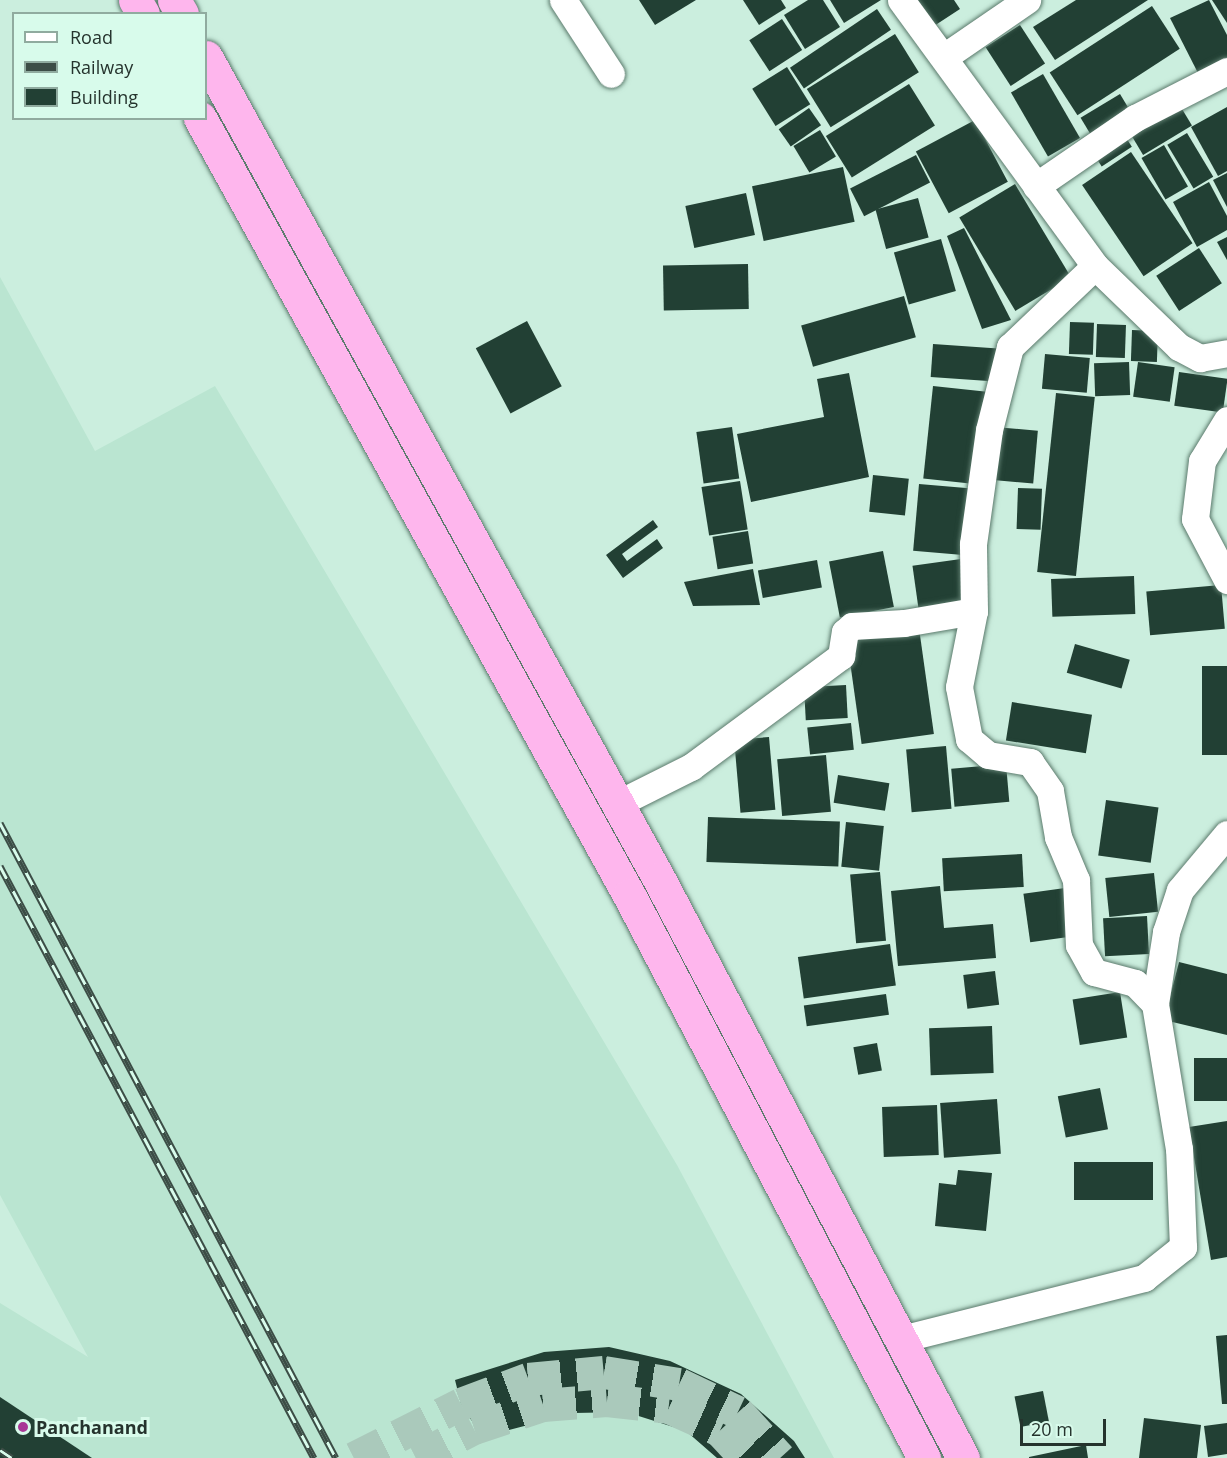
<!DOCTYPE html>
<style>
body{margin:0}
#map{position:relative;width:1227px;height:1458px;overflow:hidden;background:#cbeede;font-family:"Open Sans",sans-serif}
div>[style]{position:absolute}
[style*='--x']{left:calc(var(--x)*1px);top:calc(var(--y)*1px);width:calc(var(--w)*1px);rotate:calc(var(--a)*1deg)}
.built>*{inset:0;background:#bae5d1}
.building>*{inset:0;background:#224034;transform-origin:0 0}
.secondary-tunnel>*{height:33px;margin-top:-16.5px;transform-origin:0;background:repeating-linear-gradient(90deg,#aac9bb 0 33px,transparent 0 49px)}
.roads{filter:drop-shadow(0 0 2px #5b7a6c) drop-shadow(0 0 2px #5b7a6c)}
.street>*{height:27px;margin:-13.5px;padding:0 13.5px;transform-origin:13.5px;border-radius:13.5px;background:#fff}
.highway>*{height:33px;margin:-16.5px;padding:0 16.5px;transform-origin:16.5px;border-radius:16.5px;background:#feb6ed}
.rail>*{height:7px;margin-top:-3.5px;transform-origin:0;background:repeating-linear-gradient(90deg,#d8fbeb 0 14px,#3c4d46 0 28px);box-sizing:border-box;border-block:2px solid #3c4d46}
.dots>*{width:16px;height:16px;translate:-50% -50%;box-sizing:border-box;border:3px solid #d8fbeb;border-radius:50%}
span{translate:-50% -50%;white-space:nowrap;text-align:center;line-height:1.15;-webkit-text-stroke:6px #d8fbeb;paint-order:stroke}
.poi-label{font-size:18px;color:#25332d;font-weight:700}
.left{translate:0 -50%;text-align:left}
.legend{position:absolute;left:12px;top:12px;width:195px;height:108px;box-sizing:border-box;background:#d8fbeb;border:2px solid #90ab9f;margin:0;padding:8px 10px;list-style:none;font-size:18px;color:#25332d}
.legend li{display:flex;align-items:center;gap:12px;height:30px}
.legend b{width:30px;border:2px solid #90ab9f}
.scale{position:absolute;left:1020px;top:1419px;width:86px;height:27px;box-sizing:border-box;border:3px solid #25332d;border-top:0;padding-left:8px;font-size:18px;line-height:21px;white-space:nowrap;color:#25332d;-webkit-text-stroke:4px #d8fbeb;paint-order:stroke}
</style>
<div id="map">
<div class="built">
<div style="clip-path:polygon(0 277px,95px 451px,215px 386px,677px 1165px,834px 1458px,0 1458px,0 1303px,88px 1357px,0 1195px)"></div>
</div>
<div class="building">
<div style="clip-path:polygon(639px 0,696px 0,655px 25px)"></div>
<div style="clip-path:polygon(743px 0,781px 0,786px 8px,759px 25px)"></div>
<div style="clip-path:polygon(808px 0,823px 0,840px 27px,805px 49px,784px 15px)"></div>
<div style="clip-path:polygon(830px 0,881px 0,844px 23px)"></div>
<div style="clip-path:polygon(917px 0,954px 0,960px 9px,934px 26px)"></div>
<div style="clip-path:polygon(1076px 0,1148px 0,1055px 60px,1033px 27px)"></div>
<div style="clip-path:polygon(1209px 0,1227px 35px,1227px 60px,1199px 75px,1170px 18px)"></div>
<div style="clip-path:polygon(1212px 0,1227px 0,1227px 23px)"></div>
<div style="left:1152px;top:6px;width:51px;height:122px;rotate:57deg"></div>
<div style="left:877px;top:9px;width:25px;height:105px;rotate:56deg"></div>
<div style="left:782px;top:19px;width:37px;height:39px;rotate:57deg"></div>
<div style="left:1020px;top:25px;width:46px;height:41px;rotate:57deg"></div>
<div style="left:895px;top:34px;width:45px;height:104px;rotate:58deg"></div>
<div style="left:787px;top:67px;width:44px;height:41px;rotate:58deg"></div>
<div style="left:1043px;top:74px;width:74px;height:37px;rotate:60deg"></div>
<div style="left:909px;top:84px;width:49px;height:98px;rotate:58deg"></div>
<div style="left:1120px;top:94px;width:26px;height:46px;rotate:59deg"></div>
<div style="left:1176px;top:99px;width:31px;height:57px;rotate:59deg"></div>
<div style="clip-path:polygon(1227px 107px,1227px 171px,1218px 176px,1191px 127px)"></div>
<div style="left:809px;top:108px;width:21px;height:37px;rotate:55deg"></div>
<div style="left:975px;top:120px;width:70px;height:67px;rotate:62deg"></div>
<div style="left:820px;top:130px;width:31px;height:31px;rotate:59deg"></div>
<div style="left:1121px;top:130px;width:20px;height:36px;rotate:57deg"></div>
<div style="left:1187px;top:133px;width:51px;height:23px;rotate:59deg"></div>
<div style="left:1164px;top:145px;width:48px;height:26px;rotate:60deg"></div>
<div style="left:1131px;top:152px;width:110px;height:59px;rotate:56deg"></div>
<div style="left:916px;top:155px;width:31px;height:74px;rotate:63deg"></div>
<div style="left:843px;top:167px;width:56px;height:93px;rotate:78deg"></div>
<div style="clip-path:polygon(1227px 173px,1227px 207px,1213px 180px)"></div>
<div style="clip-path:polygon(1209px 182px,1227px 216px,1227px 230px,1197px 247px,1173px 202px)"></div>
<div style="left:1015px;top:184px;width:109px;height:65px;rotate:59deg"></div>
<div style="left:746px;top:193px;width:43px;height:62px;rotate:78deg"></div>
<div style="left:918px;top:198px;width:41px;height:44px;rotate:75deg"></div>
<div style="clip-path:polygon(964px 228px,1011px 320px,982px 329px,947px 236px)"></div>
<div style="clip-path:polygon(1227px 237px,1227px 260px,1217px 242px)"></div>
<div style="left:941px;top:239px;width:54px;height:49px;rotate:74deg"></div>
<div style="left:1199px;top:248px;width:42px;height:51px;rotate:57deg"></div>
<div style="left:748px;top:264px;width:45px;height:85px;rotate:89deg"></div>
<div style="left:904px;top:296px;width:43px;height:107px;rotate:74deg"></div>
<div style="left:527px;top:321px;width:74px;height:58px;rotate:62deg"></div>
<div style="left:1070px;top:322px;width:24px;height:32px;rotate:2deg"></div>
<div style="left:1097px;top:324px;width:29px;height:33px;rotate:2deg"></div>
<div style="left:1132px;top:330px;width:26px;height:31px;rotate:2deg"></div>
<div style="left:933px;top:344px;width:65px;height:33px;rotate:4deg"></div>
<div style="left:1045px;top:354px;width:45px;height:35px;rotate:5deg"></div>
<div style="left:1129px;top:362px;width:33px;height:35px;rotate:88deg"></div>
<div style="left:1138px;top:362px;width:37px;height:35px;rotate:8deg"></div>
<div style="left:1179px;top:372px;width:49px;height:34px;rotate:8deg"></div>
<div style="clip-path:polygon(849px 373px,869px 477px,751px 502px,737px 434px,824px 417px,817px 379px)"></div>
<div style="left:933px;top:386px;width:54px;height:93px;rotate:6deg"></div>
<div style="left:1056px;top:393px;width:39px;height:180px;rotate:6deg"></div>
<div style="left:732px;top:427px;width:52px;height:36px;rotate:82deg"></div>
<div style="left:995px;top:427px;width:43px;height:53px;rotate:5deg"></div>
<div style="left:873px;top:475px;width:36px;height:37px;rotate:6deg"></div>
<div style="left:740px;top:481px;width:49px;height:39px;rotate:81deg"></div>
<div style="left:919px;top:484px;width:53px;height:67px;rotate:5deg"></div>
<div style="left:1018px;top:488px;width:24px;height:41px;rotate:2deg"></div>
<div style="clip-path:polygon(653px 520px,658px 527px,622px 554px,627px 561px,657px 539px,663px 548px,623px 578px,606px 555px)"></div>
<div style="left:748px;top:531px;width:33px;height:36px;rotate:81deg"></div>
<div style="left:883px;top:551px;width:57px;height:55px;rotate:79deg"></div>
<div style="left:961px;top:559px;width:49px;height:49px;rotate:82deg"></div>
<div style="left:817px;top:560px;width:28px;height:60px;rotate:80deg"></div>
<div style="clip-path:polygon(753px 569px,760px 605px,693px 606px,684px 582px)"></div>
<div style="left:1134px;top:576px;width:38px;height:83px;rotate:88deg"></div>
<div style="left:1221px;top:585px;width:44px;height:75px;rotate:85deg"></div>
<div style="left:919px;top:628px;width:107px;height:73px;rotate:82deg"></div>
<div style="left:1075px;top:644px;width:57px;height:30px;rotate:16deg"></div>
<div style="left:1202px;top:666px;width:25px;height:89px"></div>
<div style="left:846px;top:685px;width:33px;height:42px;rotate:87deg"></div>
<div style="left:1012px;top:702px;width:81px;height:39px;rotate:9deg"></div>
<div style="left:851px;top:723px;width:27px;height:44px;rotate:84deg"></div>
<div style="left:769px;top:737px;width:73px;height:35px;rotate:85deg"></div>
<div style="left:946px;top:746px;width:63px;height:40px;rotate:85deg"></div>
<div style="left:826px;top:755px;width:57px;height:49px;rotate:85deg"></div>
<div style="left:1006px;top:764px;width:38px;height:55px;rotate:85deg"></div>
<div style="left:838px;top:775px;width:52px;height:28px;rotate:9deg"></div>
<div style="left:1106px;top:800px;width:53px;height:56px;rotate:8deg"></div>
<div style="left:708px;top:817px;width:132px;height:45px;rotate:2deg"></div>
<div style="left:846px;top:822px;width:38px;height:45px;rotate:6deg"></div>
<div style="left:1022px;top:854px;width:33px;height:80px;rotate:87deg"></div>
<div style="left:880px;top:872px;width:69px;height:30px;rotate:85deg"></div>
<div style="left:1154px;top:873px;width:39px;height:49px;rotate:84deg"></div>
<div style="clip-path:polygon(940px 886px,944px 928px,993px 924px,996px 958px,898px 966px,891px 891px)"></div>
<div style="left:1065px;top:888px;width:49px;height:42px;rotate:82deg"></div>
<div style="left:1147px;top:916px;width:38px;height:44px;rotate:87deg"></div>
<div style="left:890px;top:944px;width:42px;height:93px;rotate:82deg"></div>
<div style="clip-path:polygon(1179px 962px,1227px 974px,1227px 1035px,1164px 1020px)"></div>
<div style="left:995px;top:971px;width:34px;height:32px;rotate:83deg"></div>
<div style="left:1120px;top:992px;width:46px;height:48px;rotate:81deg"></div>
<div style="left:886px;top:994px;width:21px;height:83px;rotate:82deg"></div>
<div style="left:992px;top:1026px;width:47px;height:63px;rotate:88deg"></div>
<div style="left:877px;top:1043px;width:28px;height:24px;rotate:80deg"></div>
<div style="left:1227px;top:1058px;width:43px;height:33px;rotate:90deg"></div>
<div style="left:1100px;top:1088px;width:42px;height:43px;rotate:79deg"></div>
<div style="left:997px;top:1099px;width:55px;height:57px;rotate:86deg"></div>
<div style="left:937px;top:1105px;width:50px;height:55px;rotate:88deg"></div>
<div style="clip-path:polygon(1227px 1121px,1227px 1257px,1211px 1260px,1189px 1127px)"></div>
<div style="left:1153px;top:1162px;width:38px;height:79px;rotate:90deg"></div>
<div style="clip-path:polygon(958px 1170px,992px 1173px,986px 1231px,935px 1226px,939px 1183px,956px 1185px)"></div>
<div style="clip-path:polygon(1227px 1335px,1227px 1404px,1222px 1404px,1216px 1336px)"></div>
<div style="clip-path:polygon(609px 1347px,670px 1361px,741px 1394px,794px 1441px,805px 1458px,717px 1458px,686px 1431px,626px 1412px,574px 1413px,482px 1437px,461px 1404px,455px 1380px,544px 1352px)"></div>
<div style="left:1043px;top:1391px;width:31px;height:29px;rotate:79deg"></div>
<div style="clip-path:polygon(0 1397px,92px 1458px,0 1458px)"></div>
<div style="clip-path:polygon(1144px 1418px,1201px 1425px,1197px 1458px,1139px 1458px)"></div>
<div style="clip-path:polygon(1227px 1423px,1227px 1454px,1208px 1457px,1204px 1426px)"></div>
<div style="clip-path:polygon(1086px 1445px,1088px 1458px,1029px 1458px,1029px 1457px)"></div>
</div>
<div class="secondary-tunnel">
<div style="--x:354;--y:1458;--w:120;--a:-26.8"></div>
<div style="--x:461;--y:1404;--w:72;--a:-20.5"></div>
<div style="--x:528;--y:1379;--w:76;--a:-5.3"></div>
<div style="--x:604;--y:1372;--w:76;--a:9.1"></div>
<div style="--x:679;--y:1384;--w:65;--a:25.4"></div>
<div style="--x:738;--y:1412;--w:62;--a:47.6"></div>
<div style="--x:416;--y:1458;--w:65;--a:-27.3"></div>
<div style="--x:474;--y:1428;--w:73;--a:-18.4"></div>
<div style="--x:543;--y:1405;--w:64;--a:-4.5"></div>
<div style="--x:607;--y:1400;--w:62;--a:6.4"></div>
<div style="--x:669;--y:1407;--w:56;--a:24.3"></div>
<div style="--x:720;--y:1430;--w:38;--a:47"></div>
</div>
<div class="roads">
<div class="street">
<div style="--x:563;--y:0;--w:88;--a:57"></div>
<div style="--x:901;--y:0;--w:329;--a:53.9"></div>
<div style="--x:1095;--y:266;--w:117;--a:44"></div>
<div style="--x:1179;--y:347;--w:24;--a:28"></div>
<div style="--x:1200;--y:358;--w:27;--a:-10"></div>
<div style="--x:944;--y:57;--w:101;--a:-34.5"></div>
<div style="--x:1036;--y:186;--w:120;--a:-34.5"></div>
<div style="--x:1135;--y:118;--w:103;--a:-27.1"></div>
<div style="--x:1227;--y:420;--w:48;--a:121.4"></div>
<div style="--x:1202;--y:461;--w:58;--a:96.9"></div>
<div style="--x:1195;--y:519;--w:69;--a:62.3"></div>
<div style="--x:974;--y:611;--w:77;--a:101.2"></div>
<div style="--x:959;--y:687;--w:53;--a:79.1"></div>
<div style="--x:969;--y:739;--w:25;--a:40"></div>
<div style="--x:988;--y:755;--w:43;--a:9.5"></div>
<div style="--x:1030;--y:762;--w:35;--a:55"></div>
<div style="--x:1050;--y:791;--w:47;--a:80.1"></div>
<div style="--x:1058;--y:837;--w:47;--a:67.3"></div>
<div style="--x:1076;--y:880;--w:65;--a:87.4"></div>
<div style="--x:1079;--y:945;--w:31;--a:61"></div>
<div style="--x:1094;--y:972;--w:42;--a:15"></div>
<div style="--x:1135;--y:983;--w:29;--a:46"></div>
<div style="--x:617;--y:804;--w:83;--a:-26.6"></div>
<div style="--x:691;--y:767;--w:187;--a:-36.5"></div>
<div style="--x:841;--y:656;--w:24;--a:-81"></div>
<div style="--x:845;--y:632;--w:9;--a:-41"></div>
<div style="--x:852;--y:626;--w:52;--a:-3.3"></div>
<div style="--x:904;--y:623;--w:71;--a:-9.7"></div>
<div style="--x:974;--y:611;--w:67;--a:-90.9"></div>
<div style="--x:973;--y:544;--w:115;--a:-82"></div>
<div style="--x:989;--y:430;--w:86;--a:-75.8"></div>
<div style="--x:1010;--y:347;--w:117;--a:-43.6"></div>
<div style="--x:901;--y:1339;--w:251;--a:-14.1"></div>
<div style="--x:1144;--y:1278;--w:50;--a:-38.5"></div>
<div style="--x:1183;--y:1247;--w:98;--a:-92.3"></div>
<div style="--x:1179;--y:1149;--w:147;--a:-99.4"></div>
<div style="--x:1155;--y:1004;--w:73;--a:-81.3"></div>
<div style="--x:1166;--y:932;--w:44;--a:-71.6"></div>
<div style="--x:1180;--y:890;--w:73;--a:-50"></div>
</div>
<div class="highway">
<div style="--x:135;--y:0;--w:16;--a:60"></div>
<div style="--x:174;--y:0;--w:16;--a:60"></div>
<div style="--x:206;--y:57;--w:939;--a:61.14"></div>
<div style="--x:659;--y:879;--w:654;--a:62.3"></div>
<div style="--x:200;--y:118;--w:888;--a:61.1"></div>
<div style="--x:629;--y:895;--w:636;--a:62.35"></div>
</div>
</div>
<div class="rail">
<div style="--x:0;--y:823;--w:718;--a:62.12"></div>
<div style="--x:0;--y:866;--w:670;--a:62.06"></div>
<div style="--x:0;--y:1450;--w:14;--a:34"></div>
</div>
<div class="dots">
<div style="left:23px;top:1427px;background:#a83896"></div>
</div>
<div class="poi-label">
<span class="left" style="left:36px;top:1427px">Panchanand</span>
</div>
<ul class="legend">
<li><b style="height:8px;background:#fff"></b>Road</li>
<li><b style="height:8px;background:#3c4d46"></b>Railway</li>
<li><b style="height:16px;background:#224034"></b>Building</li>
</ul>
<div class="scale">20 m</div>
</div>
